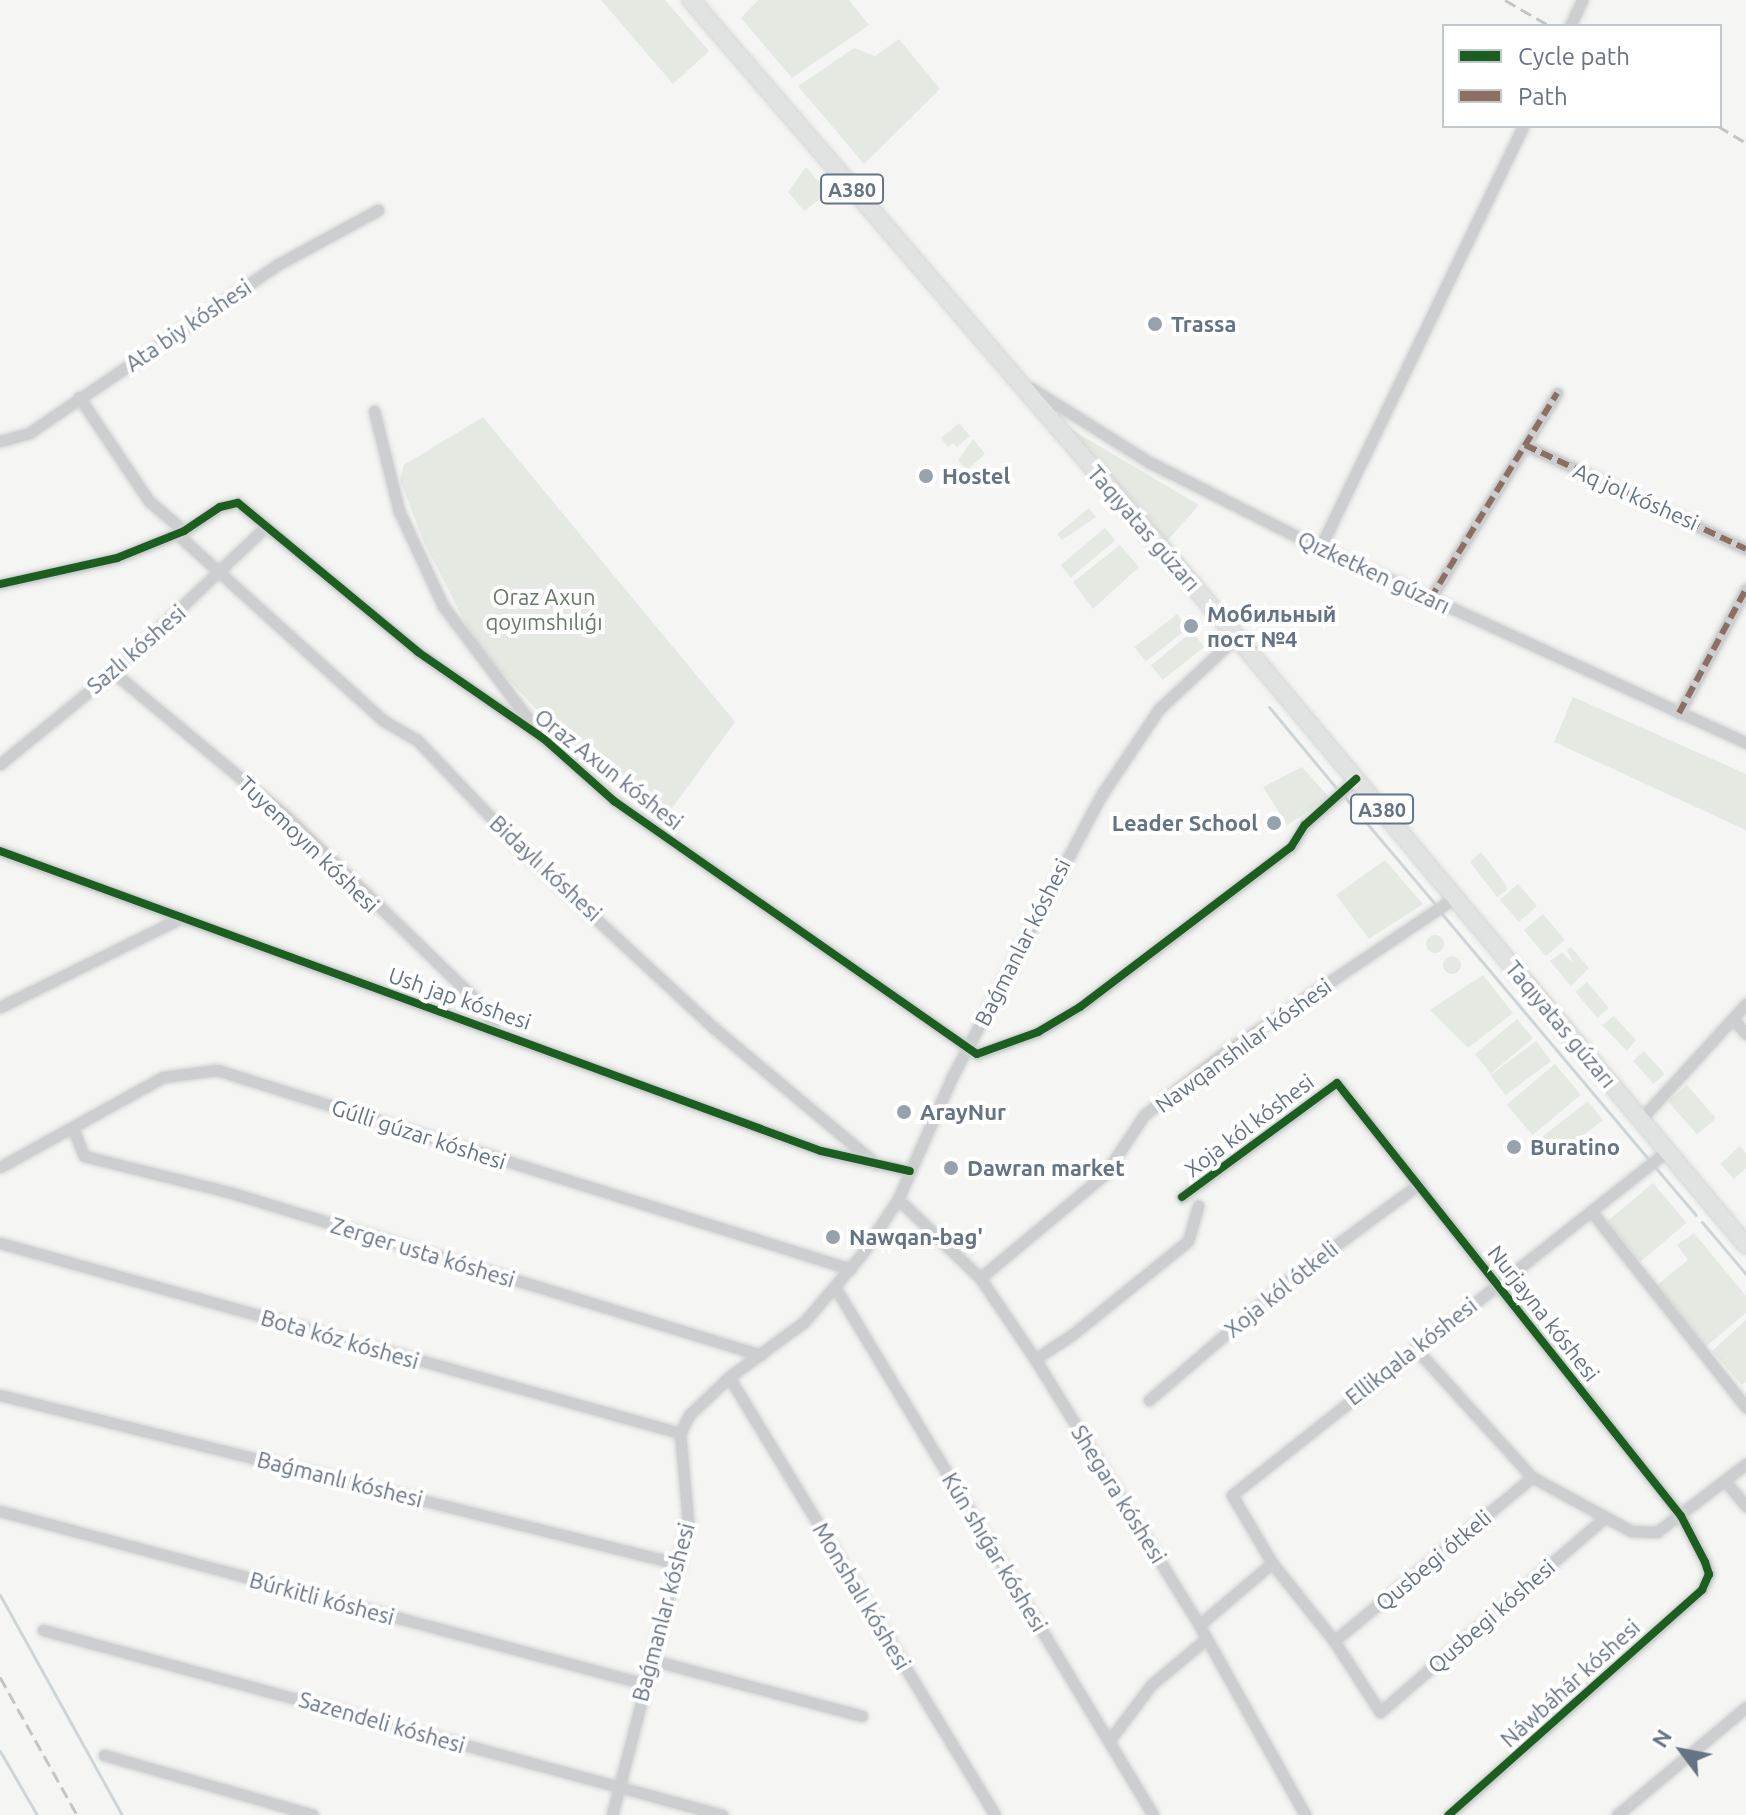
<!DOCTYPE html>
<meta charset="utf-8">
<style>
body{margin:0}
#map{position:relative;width:1746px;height:1815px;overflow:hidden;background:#f5f6f4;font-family:Ubuntu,sans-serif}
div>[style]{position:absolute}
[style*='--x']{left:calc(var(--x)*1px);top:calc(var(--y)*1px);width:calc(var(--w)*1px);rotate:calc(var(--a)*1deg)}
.green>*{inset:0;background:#e4e9e2;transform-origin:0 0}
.round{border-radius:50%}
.stream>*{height:3px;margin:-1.5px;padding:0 1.5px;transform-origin:1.5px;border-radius:1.5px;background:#cdd5d8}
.roads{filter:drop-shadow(0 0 2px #d2d3d3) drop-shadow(0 0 2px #d2d3d3)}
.minor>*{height:11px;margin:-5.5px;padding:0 5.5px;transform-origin:5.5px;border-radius:5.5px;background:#cdcecf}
.highway>*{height:16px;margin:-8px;padding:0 8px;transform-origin:8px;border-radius:8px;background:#e1e2e2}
.rail>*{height:3px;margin-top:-1.5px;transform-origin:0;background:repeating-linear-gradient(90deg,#c3c4c5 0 12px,transparent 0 18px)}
.quiet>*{height:6px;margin-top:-3px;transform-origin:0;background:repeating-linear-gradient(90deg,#8d6e63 0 12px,transparent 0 18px)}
.cycleway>*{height:8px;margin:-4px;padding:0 4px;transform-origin:4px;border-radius:4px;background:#1b5e20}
.dots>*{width:22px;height:22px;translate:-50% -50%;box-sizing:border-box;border:4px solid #fff;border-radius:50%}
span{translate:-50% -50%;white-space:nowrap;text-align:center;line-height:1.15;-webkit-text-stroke:8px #fff;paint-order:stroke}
.shield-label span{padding:2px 6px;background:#fff;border:2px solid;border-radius:6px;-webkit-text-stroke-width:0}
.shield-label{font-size:20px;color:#657485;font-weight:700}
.poi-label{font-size:22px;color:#657485;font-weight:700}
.left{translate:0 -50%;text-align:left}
.right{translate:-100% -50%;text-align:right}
.street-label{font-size:22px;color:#657485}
.park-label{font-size:22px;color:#677c64}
.legend{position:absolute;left:1442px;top:24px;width:280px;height:104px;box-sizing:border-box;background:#fff;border:2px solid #c1c7ce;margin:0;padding:10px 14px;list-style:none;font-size:24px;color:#657485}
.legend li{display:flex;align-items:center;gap:16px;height:40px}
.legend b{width:40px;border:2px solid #c1c7ce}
.north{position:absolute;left:1642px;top:1711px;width:80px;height:80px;-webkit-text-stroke:6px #fff;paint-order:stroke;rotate:302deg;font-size:22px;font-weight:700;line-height:32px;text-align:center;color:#657485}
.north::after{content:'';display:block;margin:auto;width:28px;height:36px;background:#657485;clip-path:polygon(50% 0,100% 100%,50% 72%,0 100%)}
</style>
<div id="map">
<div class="green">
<div style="clip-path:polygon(601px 0,665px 0,709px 51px,673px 84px)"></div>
<div style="clip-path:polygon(758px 0,849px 0,869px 25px,792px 78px,741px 18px)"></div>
<div style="clip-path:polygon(899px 39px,940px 89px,864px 164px,798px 86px,854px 48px,875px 56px)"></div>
<div style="clip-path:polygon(806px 167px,828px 193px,804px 211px,788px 192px)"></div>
<div style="clip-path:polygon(483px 417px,735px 722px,662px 822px,611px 787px,478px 648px,424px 542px,400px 480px,404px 465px)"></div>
<div style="clip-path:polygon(959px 423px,970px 436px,957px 447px,953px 443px,948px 447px,941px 438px)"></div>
<div style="clip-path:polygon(1069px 428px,1199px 505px,1167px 541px)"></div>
<div style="clip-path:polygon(973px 439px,985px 454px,967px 470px,958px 460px)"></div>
<div style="clip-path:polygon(1089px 508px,1096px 517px,1062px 540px,1057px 534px)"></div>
<div style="left:1105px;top:528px;width:16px;height:58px;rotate:50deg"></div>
<div style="clip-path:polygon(1120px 545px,1139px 567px,1093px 609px,1073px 582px)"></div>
<div style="left:1177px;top:614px;width:18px;height:54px;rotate:52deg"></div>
<div style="left:1192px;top:632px;width:19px;height:53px;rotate:51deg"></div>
<div style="clip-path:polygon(1573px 697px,1746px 774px,1746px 830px,1554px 742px)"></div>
<div style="clip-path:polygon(1302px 767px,1330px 798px,1287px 825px,1263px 787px)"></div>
<div style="clip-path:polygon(1481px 852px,1505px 883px,1507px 890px,1497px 897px,1470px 862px)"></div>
<div style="clip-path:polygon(1385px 860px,1423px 904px,1369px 939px,1336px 895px)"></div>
<div style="left:1518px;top:884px;width:29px;height:24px;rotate:49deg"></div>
<div style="left:1543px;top:914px;width:34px;height:25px;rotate:50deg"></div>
<div class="round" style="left:1426px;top:935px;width:18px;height:18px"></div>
<div style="clip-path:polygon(1571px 947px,1589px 968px,1571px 986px,1550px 961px,1562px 952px,1573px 963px,1567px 950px)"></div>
<div class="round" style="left:1443px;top:956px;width:18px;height:18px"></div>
<div style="clip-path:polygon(1483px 975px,1513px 1013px,1468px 1048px,1430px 1010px)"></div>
<div style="left:1587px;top:982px;width:34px;height:15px;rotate:50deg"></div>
<div style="clip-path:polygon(1614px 1016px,1636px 1040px,1627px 1051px,1602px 1025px)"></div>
<div style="left:1517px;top:1019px;width:25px;height:55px;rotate:50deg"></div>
<div style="left:1536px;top:1041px;width:25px;height:57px;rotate:53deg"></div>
<div style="left:1644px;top:1051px;width:31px;height:15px;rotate:48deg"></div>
<div style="left:1555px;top:1064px;width:40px;height:63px;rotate:50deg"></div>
<div style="left:1687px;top:1085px;width:44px;height:25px;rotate:49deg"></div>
<div style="left:1588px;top:1101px;width:24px;height:60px;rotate:52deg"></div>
<div style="clip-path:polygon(1740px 1146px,1746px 1153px,1746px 1168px,1734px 1179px,1720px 1164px)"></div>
<div style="left:1653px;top:1183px;width:52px;height:60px;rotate:50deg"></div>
<div style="clip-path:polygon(1694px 1233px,1746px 1296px,1746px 1313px,1704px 1348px,1656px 1286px,1688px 1260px,1677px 1245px)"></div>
<div style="clip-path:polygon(1746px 1320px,1746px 1382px,1742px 1385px,1712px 1351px)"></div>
</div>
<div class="stream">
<div style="--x:1269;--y:707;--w:108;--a:50.3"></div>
<div style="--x:1343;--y:795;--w:143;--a:49.8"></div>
<div style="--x:1442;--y:914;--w:320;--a:49.9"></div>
<div style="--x:1655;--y:1167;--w:63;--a:49.5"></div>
<div style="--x:1702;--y:1222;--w:68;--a:49.8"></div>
<div style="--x:0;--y:1595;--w:252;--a:61"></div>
<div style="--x:0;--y:1751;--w:74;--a:60"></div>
</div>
<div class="roads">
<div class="minor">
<div style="--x:1570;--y:26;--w:29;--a:-65"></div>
<div style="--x:1031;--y:388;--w:139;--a:32.1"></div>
<div style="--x:1149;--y:462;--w:182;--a:26.7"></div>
<div style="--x:1312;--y:544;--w:477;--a:24.6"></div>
<div style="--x:79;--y:397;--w:125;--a:56.1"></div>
<div style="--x:149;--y:501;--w:46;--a:40.6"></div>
<div style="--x:374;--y:411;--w:103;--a:76"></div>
<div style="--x:399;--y:511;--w:105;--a:65.1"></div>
<div style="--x:443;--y:606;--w:154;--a:52.9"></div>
<div style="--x:0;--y:441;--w:30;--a:-15"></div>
<div style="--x:29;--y:433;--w:300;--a:-34.1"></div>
<div style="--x:277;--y:265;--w:115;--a:-28.6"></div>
<div style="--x:1525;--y:445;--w:244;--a:25.2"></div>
<div style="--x:177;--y:534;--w:279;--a:42.1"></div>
<div style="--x:384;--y:721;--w:38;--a:30"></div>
<div style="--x:417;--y:740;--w:159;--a:46.3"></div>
<div style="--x:527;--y:855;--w:255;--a:42.8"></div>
<div style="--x:714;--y:1028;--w:212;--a:40"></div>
<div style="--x:1320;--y:548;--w:468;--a:-64.3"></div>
<div style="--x:0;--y:584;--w:120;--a:-12.5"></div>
<div style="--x:117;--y:558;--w:72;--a:-21.9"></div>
<div style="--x:184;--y:531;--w:43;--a:-33.7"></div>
<div style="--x:220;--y:507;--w:18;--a:-13"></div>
<div style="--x:238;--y:503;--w:234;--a:39.6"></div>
<div style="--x:418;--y:652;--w:153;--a:34.6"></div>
<div style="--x:544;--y:739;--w:94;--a:41.5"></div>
<div style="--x:614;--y:801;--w:442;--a:34.9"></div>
<div style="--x:977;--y:1054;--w:65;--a:-19.8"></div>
<div style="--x:1038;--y:1032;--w:49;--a:-30.8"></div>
<div style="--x:1080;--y:1007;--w:265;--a:-37.2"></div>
<div style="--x:1291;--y:847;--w:26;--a:-58"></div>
<div style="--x:1305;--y:825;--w:69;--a:-42"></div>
<div style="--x:1430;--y:599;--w:242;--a:-58.3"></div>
<div style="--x:113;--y:672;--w:221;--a:39.7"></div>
<div style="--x:283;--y:813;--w:281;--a:44.1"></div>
<div style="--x:485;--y:1009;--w:20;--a:66"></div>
<div style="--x:1679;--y:713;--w:141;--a:-61.6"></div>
<div style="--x:0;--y:764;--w:146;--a:-39.2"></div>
<div style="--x:113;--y:672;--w:210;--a:-43.6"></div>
<div style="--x:0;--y:851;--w:874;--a:20.07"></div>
<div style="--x:821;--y:1151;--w:91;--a:12.7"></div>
<div style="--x:0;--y:1007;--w:202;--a:-26.2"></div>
<div style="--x:1735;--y:1021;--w:17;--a:50"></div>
<div style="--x:1641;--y:1119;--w:156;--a:-47.6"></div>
<div style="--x:73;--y:1128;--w:30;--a:69"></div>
<div style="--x:84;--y:1156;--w:153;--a:14"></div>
<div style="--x:232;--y:1193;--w:553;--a:17.03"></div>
<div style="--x:0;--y:1167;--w:186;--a:-28.9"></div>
<div style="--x:163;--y:1077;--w:54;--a:-7.4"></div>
<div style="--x:217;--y:1070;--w:664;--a:17.43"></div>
<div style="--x:1182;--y:1197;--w:192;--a:-36.3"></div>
<div style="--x:1337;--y:1083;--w:553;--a:51.53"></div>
<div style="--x:1681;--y:1516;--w:52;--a:62.4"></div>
<div style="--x:1705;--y:1562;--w:13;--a:72"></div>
<div style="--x:1709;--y:1574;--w:17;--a:114"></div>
<div style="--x:1702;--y:1590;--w:339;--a:138.4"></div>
<div style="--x:898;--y:1199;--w:114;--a:43.9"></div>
<div style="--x:980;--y:1278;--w:98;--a:55.8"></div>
<div style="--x:1035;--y:1359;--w:312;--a:58.3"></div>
<div style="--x:1199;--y:1625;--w:218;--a:60.8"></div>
<div style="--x:1591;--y:1211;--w:250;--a:51.7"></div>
<div style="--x:0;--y:1243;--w:706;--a:15.61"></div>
<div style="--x:980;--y:1278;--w:163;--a:-39.8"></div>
<div style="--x:1105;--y:1174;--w:71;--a:-56.5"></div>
<div style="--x:1144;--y:1115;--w:103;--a:-37.9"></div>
<div style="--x:1225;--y:1052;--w:278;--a:-33.9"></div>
<div style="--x:836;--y:1289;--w:614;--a:58.92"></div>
<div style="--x:1415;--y:1348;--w:174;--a:47.8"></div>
<div style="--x:1532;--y:1477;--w:113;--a:28.6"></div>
<div style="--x:1631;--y:1531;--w:26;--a:2"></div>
<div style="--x:1657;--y:1532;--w:112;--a:-37.4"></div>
<div style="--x:1035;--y:1359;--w:45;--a:-33.3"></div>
<div style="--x:1073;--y:1334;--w:148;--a:-39"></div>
<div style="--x:1188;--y:1241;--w:37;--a:-74"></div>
<div style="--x:729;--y:1377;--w:512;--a:58.73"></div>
<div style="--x:0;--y:1395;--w:700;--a:13.98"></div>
<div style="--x:1149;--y:1400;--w:181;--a:-40.7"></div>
<div style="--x:1286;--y:1282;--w:165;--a:-36.4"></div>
<div style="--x:1725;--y:1481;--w:33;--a:50"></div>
<div style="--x:0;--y:1511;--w:668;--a:15.01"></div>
<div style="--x:1603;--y:1519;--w:295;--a:139.1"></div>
<div style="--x:1380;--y:1712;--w:85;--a:-122.9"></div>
<div style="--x:1334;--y:1641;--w:100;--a:-128.5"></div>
<div style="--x:1272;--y:1563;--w:79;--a:-120.5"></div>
<div style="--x:1232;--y:1495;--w:555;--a:-38.34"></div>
<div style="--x:1199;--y:1625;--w:96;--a:-40.3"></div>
<div style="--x:43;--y:1630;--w:704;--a:15.24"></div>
<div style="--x:1334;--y:1641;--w:257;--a:-39.6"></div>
<div style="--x:652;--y:1660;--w:217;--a:14.9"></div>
<div style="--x:1109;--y:1741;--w:70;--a:-53.1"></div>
<div style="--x:1151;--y:1685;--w:72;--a:-39.9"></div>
<div style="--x:104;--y:1755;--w:217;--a:16"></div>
<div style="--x:612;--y:1815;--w:304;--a:-75.5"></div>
<div style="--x:688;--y:1521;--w:88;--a:-95.2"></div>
<div style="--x:680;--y:1433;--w:20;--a:-63"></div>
<div style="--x:689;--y:1415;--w:55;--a:-43.5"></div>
<div style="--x:729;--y:1377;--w:93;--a:-36.3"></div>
<div style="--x:804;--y:1322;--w:88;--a:-49.6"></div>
<div style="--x:861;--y:1255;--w:67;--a:-56.5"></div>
<div style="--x:898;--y:1199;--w:136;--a:-66.1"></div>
<div style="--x:953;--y:1075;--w:318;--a:-62.1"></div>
<div style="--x:1102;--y:794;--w:102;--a:-56.2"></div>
<div style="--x:1159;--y:709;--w:107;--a:-43.1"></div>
<div style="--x:1617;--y:1815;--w:168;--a:-39.9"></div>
</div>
<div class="highway">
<div style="--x:691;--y:0;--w:747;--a:49.34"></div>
<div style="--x:1178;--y:567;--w:884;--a:50.05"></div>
</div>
</div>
<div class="rail">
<div style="--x:1505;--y:0;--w:52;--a:30"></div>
<div style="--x:1718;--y:126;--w:33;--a:31"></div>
<div style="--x:0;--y:1677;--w:158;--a:60.8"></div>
</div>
<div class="quiet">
<div style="--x:1525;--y:445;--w:244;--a:25.2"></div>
<div style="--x:1430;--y:599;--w:242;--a:-58.3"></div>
<div style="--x:1679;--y:713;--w:141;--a:-61.6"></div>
</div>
<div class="cycleway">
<div style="--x:0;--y:584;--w:120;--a:-12.5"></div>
<div style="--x:117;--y:558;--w:72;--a:-21.9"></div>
<div style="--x:184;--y:531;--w:43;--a:-33.7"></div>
<div style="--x:220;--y:507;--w:18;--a:-13"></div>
<div style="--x:238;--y:503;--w:234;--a:39.6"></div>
<div style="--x:418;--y:652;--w:153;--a:34.6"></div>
<div style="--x:544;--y:739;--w:94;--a:41.5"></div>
<div style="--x:614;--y:801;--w:442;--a:34.9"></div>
<div style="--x:977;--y:1054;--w:65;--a:-19.8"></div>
<div style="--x:1038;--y:1032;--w:49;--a:-30.8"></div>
<div style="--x:1080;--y:1007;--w:265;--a:-37.2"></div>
<div style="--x:1291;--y:847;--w:26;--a:-58"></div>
<div style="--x:1305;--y:825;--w:69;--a:-42"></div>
<div style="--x:0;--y:851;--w:874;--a:20.07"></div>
<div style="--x:821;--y:1151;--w:91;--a:12.7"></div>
<div style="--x:1182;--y:1197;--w:192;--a:-36.3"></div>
<div style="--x:1337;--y:1083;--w:553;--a:51.53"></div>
<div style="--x:1681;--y:1516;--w:52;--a:62.4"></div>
<div style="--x:1705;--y:1562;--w:13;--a:72"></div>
<div style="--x:1709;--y:1574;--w:17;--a:114"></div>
<div style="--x:1702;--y:1590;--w:339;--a:138.4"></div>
</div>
<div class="dots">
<div style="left:1155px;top:324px;background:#97a2ac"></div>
<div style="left:926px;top:476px;background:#97a2ac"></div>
<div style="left:1191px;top:626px;background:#97a2ac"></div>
<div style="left:1274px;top:823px;background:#97a2ac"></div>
<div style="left:904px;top:1112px;background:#97a2ac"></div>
<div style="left:1514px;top:1147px;background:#97a2ac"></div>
<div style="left:951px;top:1168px;background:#97a2ac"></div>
<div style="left:833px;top:1237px;background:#97a2ac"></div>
</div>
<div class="shield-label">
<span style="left:852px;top:189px">A380</span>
<span style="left:1382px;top:809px">A380</span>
</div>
<div class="poi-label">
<span class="left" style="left:1171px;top:324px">Trassa</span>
<span class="left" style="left:942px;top:476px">Hostel</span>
<span class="left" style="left:1207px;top:626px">Мобильный<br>пост №4</span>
<span class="right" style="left:1258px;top:823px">Leader School</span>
<span class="left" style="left:920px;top:1112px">ArayNur</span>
<span class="left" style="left:1530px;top:1147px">Buratino</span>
<span class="left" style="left:967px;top:1168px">Dawran market</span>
<span class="left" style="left:849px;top:1237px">Nawqan-bag'</span>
</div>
<div class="street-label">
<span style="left:188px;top:325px;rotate:-34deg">Ata biy kóshesi</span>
<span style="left:1636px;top:496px;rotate:24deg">Aq jol kóshesi</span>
<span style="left:1144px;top:528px;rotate:49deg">Taqıyatas gúzarı</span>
<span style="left:1374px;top:572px;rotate:25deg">Qızketken gúzarı</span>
<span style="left:136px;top:649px;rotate:-41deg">Sazlı kóshesi</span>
<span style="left:609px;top:769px;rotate:38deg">Oraz Axun kóshesi</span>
<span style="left:309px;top:844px;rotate:44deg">Tuyemoyın kóshesi</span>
<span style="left:546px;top:868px;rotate:43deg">Bidaylı kóshesi</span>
<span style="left:1022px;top:942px;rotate:-63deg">Baǵmanlar kóshesi</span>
<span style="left:460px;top:998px;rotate:19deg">Ush jap kóshesi</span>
<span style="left:1561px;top:1024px;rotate:50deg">Taqıyatas gúzarı</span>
<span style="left:1243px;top:1045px;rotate:-36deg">Nawqanshılar kóshesi</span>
<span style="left:1249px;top:1125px;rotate:-37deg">Xoja kól kóshesi</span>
<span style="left:419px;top:1134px;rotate:18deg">Gúlli gúzar kóshesi</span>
<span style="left:423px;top:1252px;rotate:17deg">Zerger usta kóshesi</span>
<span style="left:1281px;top:1289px;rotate:-39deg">Xoja kól ótkeli</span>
<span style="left:1544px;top:1313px;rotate:52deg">Nurjayna kóshesi</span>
<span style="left:340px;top:1339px;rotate:16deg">Bota kóz kóshesi</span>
<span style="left:1411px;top:1351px;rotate:-38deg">Ellikqala kóshesi</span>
<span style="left:340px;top:1479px;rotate:14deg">Baǵmanlı kóshesi</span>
<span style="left:1119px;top:1494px;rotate:58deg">Shegara kóshesi</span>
<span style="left:995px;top:1552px;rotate:59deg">Kún shıǵar kóshesi</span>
<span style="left:1433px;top:1560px;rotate:-40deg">Qusbegi ótkeli</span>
<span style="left:862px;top:1596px;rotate:59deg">Monshalı kóshesi</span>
<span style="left:322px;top:1598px;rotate:15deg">Búrkitli kóshesi</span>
<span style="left:663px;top:1612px;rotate:-75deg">Baǵmanlar kóshesi</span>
<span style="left:1491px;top:1616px;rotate:-41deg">Qusbegi kóshesi</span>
<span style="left:1570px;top:1683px;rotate:-42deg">Náwbáhár kóshesi</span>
<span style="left:382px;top:1722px;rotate:16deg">Sazendeli kóshesi</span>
</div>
<div class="park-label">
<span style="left:544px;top:609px">Oraz Axun<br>qoyımshılıǵı</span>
</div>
<ul class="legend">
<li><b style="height:10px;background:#1b5e20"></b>Cycle path</li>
<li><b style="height:10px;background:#8d6e63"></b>Path</li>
</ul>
<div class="north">N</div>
</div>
